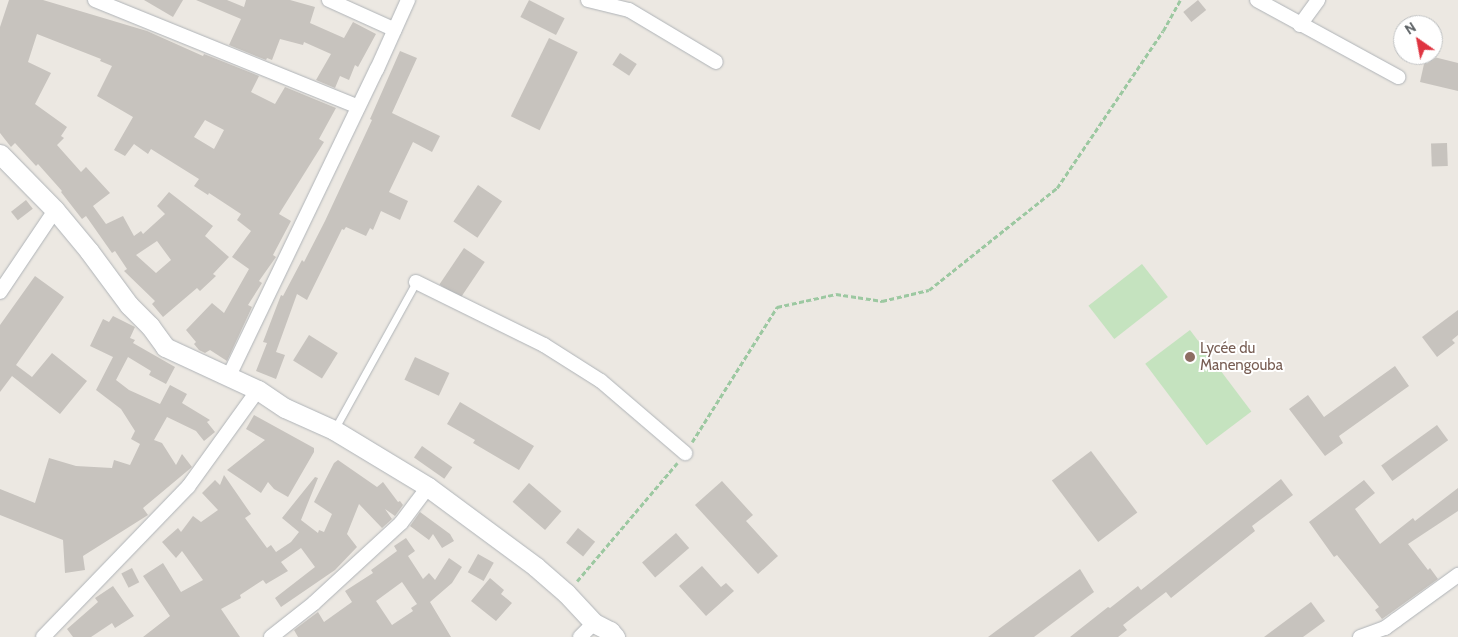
<!DOCTYPE html>
<meta charset="utf-8">
<style>
body{margin:0}
#map{position:relative;width:1458px;height:637px;overflow:hidden;background:#ece8e2;font-family:Cabin,sans-serif}
div>[style]{position:absolute}
[style*='--x']{left:calc(var(--x)*1px);top:calc(var(--y)*1px);width:calc(var(--w)*1px);rotate:calc(var(--a)*1deg)}
.green>*{inset:0;background:#c5e3bf;transform-origin:0 0}
.building>*{inset:0;background:#c7c3be;transform-origin:0 0}
.path>*{height:2.5px;margin-top:-1.25px;transform-origin:0;background:repeating-linear-gradient(90deg,#9cc8a1 0 5px,transparent 0 7.5px)}
.roads{filter:drop-shadow(0 0 1px #afb3b7) drop-shadow(0 0 1px #afb3b7)}
.lane>*{height:7px;margin:-3.5px;padding:0 3.5px;transform-origin:3.5px;border-radius:3.5px;background:#fff}
.street>*{height:14px;margin:-7px;padding:0 7px;transform-origin:7px;border-radius:7px;background:#fff}
.secondary>*{height:19px;margin:-9.5px;padding:0 9.5px;transform-origin:9.5px;border-radius:9.5px;background:#fff}
.dots>*{width:14px;height:14px;translate:-50% -50%;box-sizing:border-box;border:2px solid #fff;border-radius:50%}
span{translate:-50% -50%;white-space:nowrap;text-align:center;line-height:1.15;-webkit-text-stroke:4px #fff;paint-order:stroke}
.education-label{font-size:15px;color:#785e54}
.left{translate:0 -50%;text-align:left}
.north{position:absolute;left:1393px;top:15px;width:50px;height:50px;box-sizing:border-box;background:#fff;border:1px solid #bdbfc0;border-radius:50%;rotate:327deg;font-size:14px;font-weight:700;line-height:20px;text-align:center;color:#5a5f62}
.north::after{content:'';display:block;margin:auto;width:18px;height:22px;background:#df3541;clip-path:polygon(50% 0,100% 100%,50% 72%,0 100%)}
</style>
<div id="map">
<div class="green">
<div style="left:1142px;top:264px;width:42px;height:68px;rotate:52deg"></div>
<div style="left:1190px;top:330px;width:102px;height:56px;rotate:53deg"></div>
</div>
<div class="building">
<div style="clip-path:polygon(evenodd,9px 0,43px 0,147px 31px,203px 56px,204px 54px,259px 76px,251px 92px,275px 104px,285px 87px,336px 108px,319px 139px,324px 142px,279px 214px,291px 221px,273px 255px,276px 257px,259px 281px,262px 283px,248px 305px,252px 307px,227px 361px,210px 350px,205px 353px,199px 350px,194px 344px,196px 342px,186px 330px,212px 303px,224px 313px,249px 269px,232px 257px,251px 231px,237px 220px,241px 214px,209px 193px,208px 195px,194px 186px,199px 179px,151px 149px,148px 154px,134px 144px,125px 156px,114px 150px,133px 117px,97px 96px,112px 66px,100px 61px,101px 59px,37px 34px,28px 62px,51px 73px,35px 104px,67px 127px,61px 136px,64px 138px,57px 145px,81px 172px,86px 167px,110px 193px,93px 206px,106px 224px,123px 216px,134px 236px,141px 231px,143px 234px,165px 214px,157px 206px,169px 192px,213px 226px,205px 236px,229px 257px,213px 274px,216px 276px,200px 291px,197px 288px,163px 317px,152px 304px,155px 301px,124px 271px,127px 269px,115px 251px,112px 253px,86px 216px,82px 219px,61px 192px,62px 191px,38px 164px,36px 166px,15px 143px,11px 147px,0 133px,0 27px,9px 0,205px 120px,224px 130px,214px 149px,194px 137px,205px 120px,9px 0,157px 241px,171px 260px,156px 273px,136px 255px,157px 241px)"></div>
<div style="clip-path:polygon(144px 0,183px 0,173px 17px)"></div>
<div style="clip-path:polygon(196px 0,227px 0,244px 7px,246px 0,290px 0,315px 7px,310px 23px,344px 38px,353px 22px,376px 34px,358px 67px,355px 65px,349px 80px,340px 76px,335px 88px,316px 80px,331px 54px,304px 42px,303px 45px,280px 39px,272px 60px,267px 58px,266px 60px,229px 45px,241px 19px)"></div>
<div style="left:529px;top:0;width:40px;height:19px;rotate:27deg"></div>
<div style="left:1198px;top:0;width:13px;height:19px;rotate:51deg"></div>
<div style="left:549px;top:38px;width:32px;height:87px;rotate:26deg"></div>
<div style="clip-path:polygon(400px 51px,417px 58px,392px 113px,440px 136px,432px 152px,413px 142px,389px 192px,408px 201px,400px 220px,381px 211px,373px 230px,370px 228px,366px 236px,346px 227px,344px 230px,342px 229px,307px 300px,297px 294px,276px 352px,285px 355px,276px 379px,256px 371px,267px 343px,263px 342px,281px 295px,283px 296px,302px 260px,304px 262px,325px 221px,372px 120px,370px 119px)"></div>
<div style="left:620px;top:53px;width:20px;height:14px;rotate:33deg"></div>
<div style="clip-path:polygon(1426px 55px,1458px 63px,1458px 91px,1420px 82px)"></div>
<div style="left:1447px;top:143px;width:23px;height:16px;rotate:88deg"></div>
<div style="left:478px;top:185px;width:29px;height:44px;rotate:34deg"></div>
<div style="left:26px;top:200px;width:11px;height:19px;rotate:52deg"></div>
<div style="left:464px;top:248px;width:25px;height:44px;rotate:34deg"></div>
<div style="clip-path:polygon(35px 276px,64px 297px,16px 365px,32px 377px,52px 353px,87px 381px,60px 414px,12px 376px,0 392px,0 325px)"></div>
<div style="clip-path:polygon(1458px 310px,1458px 335px,1452px 340px,1455px 343px,1437px 357px,1422px 337px)"></div>
<div style="clip-path:polygon(113px 316px,135px 327px,130px 338px,135px 340px,133px 343px,175px 367px,166px 384px,149px 375px,151px 371px,128px 357px,116px 380px,129px 390px,160px 404px,170px 385px,187px 394px,182px 403px,210px 420px,207px 422px,215px 432px,204px 441px,196px 431px,167px 417px,154px 440px,162px 443px,176px 465px,182px 454px,192px 467px,143px 508px,148px 515px,83px 556px,85px 570px,65px 573px,63px 540px,0 515px,0 489px,35px 503px,49px 458px,76px 466px,112px 468px,114px 460px,130px 465px,140px 444px,131px 439px,135px 431px,121px 409px,96px 390px,113px 357px,90px 346px,103px 319px,109px 322px)"></div>
<div style="left:309px;top:335px;width:34px;height:30px;rotate:32deg"></div>
<div style="left:415px;top:357px;width:38px;height:25px;rotate:25deg"></div>
<div style="clip-path:polygon(1395px 366px,1409px 386px,1339px 436px,1343px 443px,1325px 456px,1289px 409px,1308px 395px,1324px 417px)"></div>
<div style="clip-path:polygon(460px 402px,534px 446px,519px 470px,473px 443px,475px 440px,447px 424px)"></div>
<div style="clip-path:polygon(254px 415px,314px 448px,314px 452px,288px 497px,274px 489px,268px 482px,261px 493px,227px 470px,265px 440px,246px 429px)"></div>
<div style="left:1437px;top:425px;width:19px;height:69px;rotate:54deg"></div>
<div style="left:422px;top:446px;width:37px;height:14px;rotate:35deg"></div>
<div style="left:1091px;top:451px;width:77px;height:49px;rotate:53deg"></div>
<div style="clip-path:polygon(338px 460px,377px 487px,383px 482px,398px 502px,400px 501px,403px 505px,395px 516px,385px 509px,392px 519px,382px 528px,359px 504px,347px 534px,357px 547px,335px 570px,281px 607px,275px 598px,315px 567px,301px 548px,281px 562px,288px 571px,266px 584px,263px 580px,240px 595px,241px 598px,221px 609px,240px 637px,143px 637px,170px 616px,143px 576px,163px 563px,181px 592px,203px 580px,182px 551px,176px 558px,162px 542px,178px 528px,181px 532px,193px 516px,201px 522px,218px 510px,202px 493px,215px 480px,220px 485px,224px 475px,251px 514px,245px 518px,267px 548px,271px 545px,276px 552px,291px 542px,299px 532px,282px 518px,315px 477px,318px 478px,301px 520px,318px 533px,319px 530px,324px 532px,332px 514px,314px 502px,334px 463px)"></div>
<div style="clip-path:polygon(1281px 479px,1293px 495px,1252px 526px,1255px 531px,1171px 598px,1166px 592px,1123px 625px,1127px 630px,1118px 637px,1070px 637px,1108px 607px,1110px 608px,1138px 586px,1141px 590px)"></div>
<div style="clip-path:polygon(1364px 480px,1375px 493px,1355px 509px,1380px 544px,1413px 518px,1415px 521px,1458px 488px,1458px 511px,1408px 544px,1428px 570px,1430px 568px,1438px 579px,1382px 619px,1375px 610px,1379px 607px,1337px 555px,1334px 557px,1309px 522px)"></div>
<div style="clip-path:polygon(722px 481px,753px 515px,746px 521px,778px 556px,758px 574px,695px 505px)"></div>
<div style="left:529px;top:483px;width:43px;height:25px;rotate:41deg"></div>
<div style="clip-path:polygon(420px 512px,450px 534px,454px 541px,442px 548px,433px 534px,429px 540px,410px 526px)"></div>
<div style="left:578px;top:528px;width:22px;height:19px;rotate:39deg"></div>
<div style="left:676px;top:533px;width:20px;height:45px;rotate:49deg"></div>
<div style="clip-path:polygon(evenodd,406px 538px,415px 551px,408px 556px,423px 579px,429px 573px,435px 580px,449px 558px,462px 567px,452px 583px,430px 602px,451px 637px,298px 637px,294px 630px,318px 612px,324px 622px,352px 602px,345px 591px,373px 573px,371px 570px,397px 551px,394px 546px,406px 538px,402px 582px,417px 604px,411px 608px,413px 611px,392px 625px,376px 601px,402px 582px)"></div>
<div style="left:478px;top:554px;width:18px;height:21px;rotate:29deg"></div>
<div style="clip-path:polygon(702px 566px,721px 587px,726px 583px,734px 591px,706px 616px,679px 586px)"></div>
<div style="left:132px;top:568px;width:16px;height:12px;rotate:63deg"></div>
<div style="clip-path:polygon(1080px 569px,1094px 592px,1034px 637px,988px 637px)"></div>
<div style="clip-path:polygon(490px 578px,504px 590px,501px 594px,512px 603px,496px 621px,471px 601px)"></div>
<div style="clip-path:polygon(113px 586px,134px 616px,115px 628px,112px 623px,91px 637px,73px 637px,67px 629px,98px 602px,95px 598px)"></div>
<div style="clip-path:polygon(1311px 602px,1325px 621px,1303px 637px,1264px 637px)"></div>
</div>
<div class="path">
<div style="--x:692;--y:442;--w:160;--a:-57.8"></div>
<div style="--x:777;--y:307;--w:60;--a:-12.4"></div>
<div style="--x:836;--y:294;--w:47;--a:8.7"></div>
<div style="--x:882;--y:301;--w:48;--a:-13.2"></div>
<div style="--x:929;--y:290;--w:164;--a:-38.6"></div>
<div style="--x:1057;--y:188;--w:189;--a:-56"></div>
<div style="--x:1163;--y:31;--w:35;--a:-61"></div>
<div style="--x:577;--y:581;--w:155;--a:-49.7"></div>
</div>
<div class="roads">
<div class="lane">
<div style="--x:334;--y:430;--w:169;--a:-61"></div>
</div>
<div class="street">
<div style="--x:95;--y:0;--w:284;--a:22.1"></div>
<div style="--x:329;--y:0;--w:72;--a:24.4"></div>
<div style="--x:588;--y:0;--w:42;--a:13.7"></div>
<div style="--x:629;--y:10;--w:101;--a:30.9"></div>
<div style="--x:1257;--y:0;--w:161;--a:28.6"></div>
<div style="--x:1300;--y:25;--w:31;--a:-54"></div>
<div style="--x:416;--y:282;--w:143;--a:26.2"></div>
<div style="--x:544;--y:345;--w:67;--a:32.3"></div>
<div style="--x:601;--y:381;--w:111;--a:40.6"></div>
<div style="--x:0;--y:292;--w:99;--a:-56.1"></div>
<div style="--x:228;--y:378;--w:343;--a:-64.3"></div>
<div style="--x:377;--y:69;--w:76;--a:-65.8"></div>
<div style="--x:43;--y:637;--w:209;--a:-46"></div>
<div style="--x:188;--y:487;--w:120;--a:-54.2"></div>
<div style="--x:271;--y:637;--w:55;--a:-38.3"></div>
<div style="--x:314;--y:603;--w:118;--a:-42.6"></div>
<div style="--x:401;--y:523;--w:45;--a:-53.1"></div>
<div style="--x:580;--y:637;--w:20;--a:-45"></div>
<div style="--x:1360;--y:637;--w:27;--a:-20"></div>
<div style="--x:1385;--y:628;--w:14;--a:-36"></div>
<div style="--x:1396;--y:620;--w:77;--a:-36"></div>
</div>
<div class="secondary">
<div style="--x:0;--y:154;--w:78;--a:45.5"></div>
<div style="--x:55;--y:210;--w:53;--a:50.3"></div>
<div style="--x:89;--y:251;--w:67;--a:53.5"></div>
<div style="--x:129;--y:305;--w:30;--a:45"></div>
<div style="--x:150;--y:326;--w:26;--a:54"></div>
<div style="--x:165;--y:347;--w:102;--a:24.8"></div>
<div style="--x:258;--y:390;--w:32;--a:34"></div>
<div style="--x:285;--y:408;--w:54;--a:24.2"></div>
<div style="--x:334;--y:430;--w:110;--a:31.2"></div>
<div style="--x:428;--y:487;--w:134;--a:36.5"></div>
<div style="--x:536;--y:567;--w:40;--a:41"></div>
<div style="--x:566;--y:593;--w:41;--a:47"></div>
<div style="--x:594;--y:623;--w:18;--a:27"></div>
<div style="--x:610;--y:631;--w:8;--a:50"></div>
</div>
</div>
<div class="dots">
<div style="left:1190px;top:357px;background:#8d6e63"></div>
</div>
<div class="education-label">
<span class="left" style="left:1200px;top:357px">Lycée du<br>Manengouba</span>
</div>
<div class="north">N</div>
</div>
